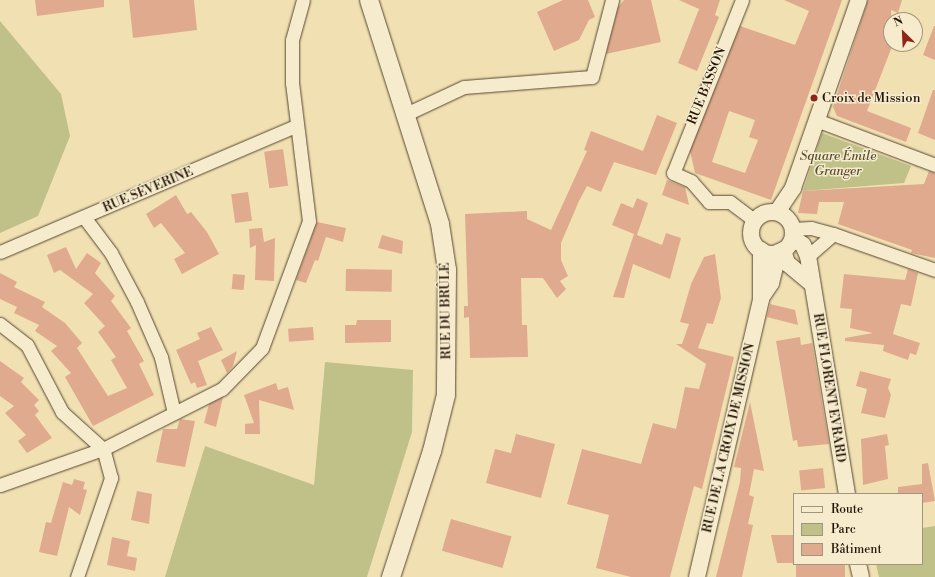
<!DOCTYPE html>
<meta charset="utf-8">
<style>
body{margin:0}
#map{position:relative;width:935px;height:577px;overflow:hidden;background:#f1e1b2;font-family:"Libre Bodoni",serif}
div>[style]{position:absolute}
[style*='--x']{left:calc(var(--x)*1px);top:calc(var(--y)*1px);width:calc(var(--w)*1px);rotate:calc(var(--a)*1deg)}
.green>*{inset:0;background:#bfc188}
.building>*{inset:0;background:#e0aa8e;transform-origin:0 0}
.roads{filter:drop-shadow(0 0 1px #564632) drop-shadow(0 0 1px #564632)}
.minor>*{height:13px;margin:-6.5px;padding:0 6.5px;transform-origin:6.5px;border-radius:6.5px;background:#f6eccd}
.tertiary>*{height:16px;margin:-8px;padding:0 8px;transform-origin:8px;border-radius:8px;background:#f6eccd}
.tertiary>.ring{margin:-8px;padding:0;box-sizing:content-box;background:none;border:16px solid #f6eccd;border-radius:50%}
.secondary>*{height:18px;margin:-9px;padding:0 9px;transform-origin:9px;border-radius:9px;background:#f6eccd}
.dots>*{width:11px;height:11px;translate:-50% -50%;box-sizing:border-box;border:2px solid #f6eccd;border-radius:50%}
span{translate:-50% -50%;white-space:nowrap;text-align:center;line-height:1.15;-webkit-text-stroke:3px #f6eccd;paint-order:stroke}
.street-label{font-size:13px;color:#221208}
.poi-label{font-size:13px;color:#221208}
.left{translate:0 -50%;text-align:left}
.park-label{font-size:13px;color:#594f35;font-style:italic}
.legend{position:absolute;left:793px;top:493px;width:130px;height:72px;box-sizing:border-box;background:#f6eccd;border:1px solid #a1957e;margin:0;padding:5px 7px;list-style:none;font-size:12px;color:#221208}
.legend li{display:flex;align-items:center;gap:8px;height:20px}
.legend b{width:20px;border:1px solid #a1957e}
.north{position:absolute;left:883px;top:12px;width:40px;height:40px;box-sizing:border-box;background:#f6eccd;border:1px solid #a1957e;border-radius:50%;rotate:336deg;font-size:11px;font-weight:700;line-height:16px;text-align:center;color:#221208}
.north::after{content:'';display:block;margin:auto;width:14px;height:18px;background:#8f2418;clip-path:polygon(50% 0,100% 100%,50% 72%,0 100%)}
</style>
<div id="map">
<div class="green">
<div style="clip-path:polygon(0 21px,61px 94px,70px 136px,38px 216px,0 233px)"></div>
<div style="clip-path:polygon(822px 133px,911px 166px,904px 183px,803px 191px)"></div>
<div style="clip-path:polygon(325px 362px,413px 370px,412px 432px,367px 577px,165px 577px,205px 446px,314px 485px)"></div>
<div style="clip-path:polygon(935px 526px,935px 577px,879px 577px,876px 564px,922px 564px,922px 528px)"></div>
</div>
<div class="building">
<div style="clip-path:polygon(35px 0,104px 0,104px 7px,37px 16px)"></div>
<div style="clip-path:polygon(129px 0,194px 0,197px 30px,133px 38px)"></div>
<div style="clip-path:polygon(563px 0,588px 0,595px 17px,589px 20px,579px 40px,554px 51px,537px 12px)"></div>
<div style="clip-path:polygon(624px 0,651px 0,661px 42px,606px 54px,618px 7px)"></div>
<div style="clip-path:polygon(679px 0,720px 0,715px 15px,719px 17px,697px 71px,678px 63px,699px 9px)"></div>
<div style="clip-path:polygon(evenodd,784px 0,842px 0,771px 200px,695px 173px,690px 151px,740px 26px,795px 45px,809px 11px,784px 0,729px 111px,755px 120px,749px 137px,758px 140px,745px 173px,712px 162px,729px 111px)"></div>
<div style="clip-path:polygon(868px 0,902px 0,898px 13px,891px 10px,893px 44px,867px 111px,911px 128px,906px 142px,837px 116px,833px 107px)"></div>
<div style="clip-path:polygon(934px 26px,935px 26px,935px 60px,923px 55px)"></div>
<div style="clip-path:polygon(933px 90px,935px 90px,935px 140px,918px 133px)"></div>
<div style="clip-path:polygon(657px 115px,677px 123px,656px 175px,614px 162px,601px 192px,587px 186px,579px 201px,561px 243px,561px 260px,568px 276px,560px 281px,566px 289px,557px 298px,543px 278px,521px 278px,522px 325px,527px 325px,528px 357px,470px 358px,469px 317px,464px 318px,464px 306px,468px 306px,465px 214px,527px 211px,527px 219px,551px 230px,587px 151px,584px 150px,591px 131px,643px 151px)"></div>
<div style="left:283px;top:149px;width:37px;height:19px;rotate:82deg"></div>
<div style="clip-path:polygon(929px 171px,935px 173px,935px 258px,911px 253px,912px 250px,838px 224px,844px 202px,819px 202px,817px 214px,798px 213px,803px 191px,924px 184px)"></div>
<div style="clip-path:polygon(667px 180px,685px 187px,689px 205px,662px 195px)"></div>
<div style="left:248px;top:192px;width:29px;height:17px;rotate:82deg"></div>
<div style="clip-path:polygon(176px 195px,187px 214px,191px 212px,207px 232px,219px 254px,182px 274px,174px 259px,185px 253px,161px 223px,154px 228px,146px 214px)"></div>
<div style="clip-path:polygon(637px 198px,648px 203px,637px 235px,662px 245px,666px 233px,681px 238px,670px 279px,633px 264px,624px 298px,613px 297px,634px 234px,612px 225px,621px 203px,633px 208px)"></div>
<div style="clip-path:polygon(317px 222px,346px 228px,343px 242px,326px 237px,318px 261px,315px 260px,306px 283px,296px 280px)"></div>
<div style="clip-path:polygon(262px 228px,264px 242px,275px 238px,274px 281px,255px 280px,256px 245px,250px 248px,249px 229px)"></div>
<div style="clip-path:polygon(382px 235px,403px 241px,402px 254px,378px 248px)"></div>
<div style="clip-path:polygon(66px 247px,76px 269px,87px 253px,101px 263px,95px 273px,115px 296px,111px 301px,131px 328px,127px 331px,144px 361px,139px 364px,154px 395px,93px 426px,65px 377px,71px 373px,51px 351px,57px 346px,35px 331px,39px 325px,14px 313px,17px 307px,0 299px,0 273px,17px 282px,14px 287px,45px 302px,42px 307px,65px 323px,82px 343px,77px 348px,108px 396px,127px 388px,111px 360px,116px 357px,98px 332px,105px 326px,84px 303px,93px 294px,60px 270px,54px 273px,47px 255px)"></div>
<div style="clip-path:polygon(715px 254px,721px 298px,713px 324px,707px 323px,698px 348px,734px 357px,702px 489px,694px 486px,670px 577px,631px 577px,596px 568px,609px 515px,567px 504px,582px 449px,641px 464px,653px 423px,676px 429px,685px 387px,699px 389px,706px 364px,676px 344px,682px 344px,689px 324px,680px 322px,691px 284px,704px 257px)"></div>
<div style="left:346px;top:269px;width:46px;height:22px;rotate:1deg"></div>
<div style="clip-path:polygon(908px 269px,918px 273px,911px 306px,901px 304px,893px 334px,920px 343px,916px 355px,910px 353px,908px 360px,883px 351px,884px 345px,845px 341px,845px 338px,873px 333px,850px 328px,852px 309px,840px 308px,844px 274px,905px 280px)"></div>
<div style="left:233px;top:274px;width:12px;height:15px;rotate:5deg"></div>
<div style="clip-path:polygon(770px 304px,795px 310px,798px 325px,767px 317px)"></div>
<div style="clip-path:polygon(357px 320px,391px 320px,391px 342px,345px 343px,345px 325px,356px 325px)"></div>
<div style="clip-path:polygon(211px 327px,223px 350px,198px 361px,207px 385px,197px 388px,195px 382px,191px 384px,176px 350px,200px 339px,197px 333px)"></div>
<div style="left:313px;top:327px;width:13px;height:25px;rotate:86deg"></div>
<div style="clip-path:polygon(800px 337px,801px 345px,812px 343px,829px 444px,798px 447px,797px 440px,793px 441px,776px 341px)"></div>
<div style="clip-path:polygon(237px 351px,233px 366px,227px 373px,221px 360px)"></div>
<div style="clip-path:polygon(0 361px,24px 378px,21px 382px,39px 400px,34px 405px,39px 411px,35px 415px,52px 438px,27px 453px,18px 441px,26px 435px,5px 413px,14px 406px,0 396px)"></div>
<div style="clip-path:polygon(860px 371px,891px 379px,888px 388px,891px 395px,885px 418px,861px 413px,867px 389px,856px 386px)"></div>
<div style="clip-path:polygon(276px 383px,278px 390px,288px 387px,294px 410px,259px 400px,260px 434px,245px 434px,245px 424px,254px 423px,244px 395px)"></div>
<div style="clip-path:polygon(223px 397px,216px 427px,204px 423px,209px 404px)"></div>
<div style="clip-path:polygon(750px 402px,764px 471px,754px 469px,749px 495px,754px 497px,748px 524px,753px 525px,742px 577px,716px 577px,740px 482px,741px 468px,734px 467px)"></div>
<div style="clip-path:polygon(180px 419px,195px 421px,185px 467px,156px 462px,163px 429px,177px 429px)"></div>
<div style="clip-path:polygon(516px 434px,555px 444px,541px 498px,486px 483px,495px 449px,511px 453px)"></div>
<div style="clip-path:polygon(887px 434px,889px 445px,885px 446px,888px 479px,863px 485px,861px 439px)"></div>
<div style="clip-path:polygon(928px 463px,935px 501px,922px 503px,922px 494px,898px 494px,898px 487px,922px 484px,922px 464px)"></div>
<div style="left:823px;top:468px;width:20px;height:24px;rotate:84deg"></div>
<div style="clip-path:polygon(74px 479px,85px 482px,83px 489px,87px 490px,80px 515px,69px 507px,57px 556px,39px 552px,46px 522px,51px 523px,63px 482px,72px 485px)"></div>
<div style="clip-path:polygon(137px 491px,152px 494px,149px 524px,131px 520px)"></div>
<div style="left:451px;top:519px;width:63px;height:33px;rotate:16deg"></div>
<div style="clip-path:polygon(771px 535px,794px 535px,794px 563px,777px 563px)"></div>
<div style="clip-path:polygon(112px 537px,130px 541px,127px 556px,137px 558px,135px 571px,107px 565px)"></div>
<div style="left:796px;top:564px;width:49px;height:13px"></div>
</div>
<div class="roads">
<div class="minor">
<div style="--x:742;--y:0;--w:186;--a:111.7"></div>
<div style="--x:673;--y:173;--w:20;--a:24"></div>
<div style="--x:691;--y:181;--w:28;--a:49"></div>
<div style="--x:709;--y:202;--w:21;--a:0"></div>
<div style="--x:730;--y:202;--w:31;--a:37"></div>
<div style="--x:406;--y:114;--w:64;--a:-25"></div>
<div style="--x:464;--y:87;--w:128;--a:-4.5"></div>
<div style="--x:592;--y:77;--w:80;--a:-75.4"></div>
<div style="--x:816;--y:120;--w:127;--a:20.7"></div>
<div style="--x:84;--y:217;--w:45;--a:53.1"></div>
<div style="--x:111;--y:253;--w:55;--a:62"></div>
<div style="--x:137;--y:302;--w:60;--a:66.4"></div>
<div style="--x:161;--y:357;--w:57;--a:76.9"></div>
<div style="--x:793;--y:229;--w:18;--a:-3"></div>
<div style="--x:811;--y:228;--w:23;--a:15"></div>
<div style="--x:833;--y:234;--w:108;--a:19.4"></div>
<div style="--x:0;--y:252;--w:322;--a:-23.1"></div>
<div style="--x:808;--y:256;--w:33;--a:-41"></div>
<div style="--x:0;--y:324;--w:34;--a:38"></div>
<div style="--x:27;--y:345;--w:76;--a:62.4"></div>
<div style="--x:62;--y:412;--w:55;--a:42.1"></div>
<div style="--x:0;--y:485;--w:109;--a:-19.3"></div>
<div style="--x:103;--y:449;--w:133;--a:-26.8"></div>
<div style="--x:222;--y:389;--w:57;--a:-45.7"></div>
<div style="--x:262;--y:348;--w:135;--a:-69.7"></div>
<div style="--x:309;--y:221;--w:139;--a:-97"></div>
<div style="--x:292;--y:83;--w:43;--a:-90"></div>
<div style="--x:292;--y:40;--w:41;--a:-74.6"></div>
<div style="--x:77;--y:577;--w:105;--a:-71"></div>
<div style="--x:111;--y:478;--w:30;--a:-105"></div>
</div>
<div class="tertiary">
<div style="--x:777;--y:212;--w:29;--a:-56"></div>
<div style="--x:793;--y:188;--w:199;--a:-70.7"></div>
<div class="ring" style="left:751px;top:212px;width:26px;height:26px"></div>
<div style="--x:793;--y:238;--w:12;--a:35"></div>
<div style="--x:803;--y:245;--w:12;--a:66"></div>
<div style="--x:808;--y:256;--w:241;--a:80.7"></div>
<div style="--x:783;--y:250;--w:14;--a:73"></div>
<div style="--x:787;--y:263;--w:31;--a:40"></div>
<div style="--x:761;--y:298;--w:18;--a:-56"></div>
<div style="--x:771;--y:283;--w:32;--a:-76"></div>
<div style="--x:858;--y:564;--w:13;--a:77"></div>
<div style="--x:697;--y:577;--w:285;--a:-77"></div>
<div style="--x:761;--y:299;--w:49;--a:-90"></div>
</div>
<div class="secondary">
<div style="--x:369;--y:0;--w:235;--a:72.4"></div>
<div style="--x:440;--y:224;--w:47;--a:81.3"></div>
<div style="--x:447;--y:270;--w:125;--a:90.5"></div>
<div style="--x:446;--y:395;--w:58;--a:104"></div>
<div style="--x:432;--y:451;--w:133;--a:108"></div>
</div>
</div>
<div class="dots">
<div style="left:814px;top:98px;background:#8f2418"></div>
</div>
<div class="street-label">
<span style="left:707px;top:86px;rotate:-68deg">RUE BASSON</span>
<span style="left:148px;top:190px;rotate:-23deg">RUE SÉVERINE</span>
<span style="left:446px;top:311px;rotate:-91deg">RUE DU BRÛLÉ</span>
<span style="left:829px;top:388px;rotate:81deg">RUE FLORENT EVRARD</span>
<span style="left:729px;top:438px;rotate:-77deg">RUE DE LA CROIX DE MISSION</span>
</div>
<div class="poi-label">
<span class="left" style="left:822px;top:98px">Croix de Mission</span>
</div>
<div class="park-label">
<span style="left:838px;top:164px">Square Émile<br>Granger</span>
</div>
<ul class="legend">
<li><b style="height:5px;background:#f6eccd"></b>Route</li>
<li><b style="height:11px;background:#bfc188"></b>Parc</li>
<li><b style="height:11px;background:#e0aa8e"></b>Bâtiment</li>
</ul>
<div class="north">N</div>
</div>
